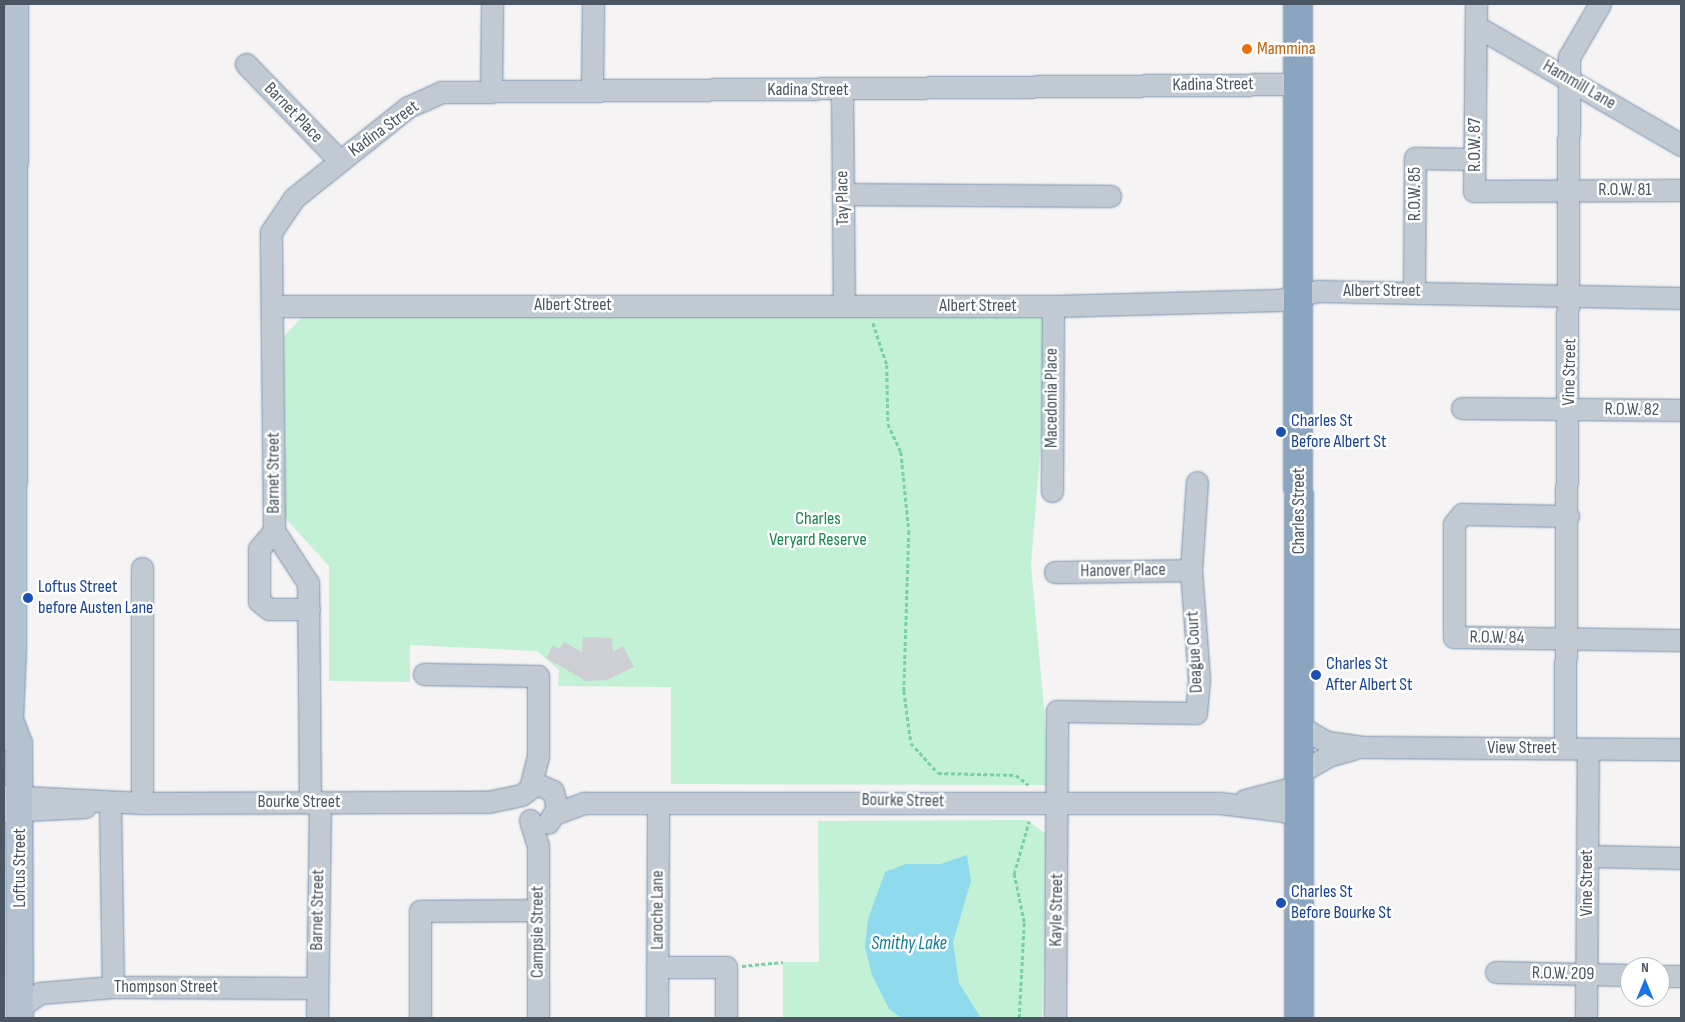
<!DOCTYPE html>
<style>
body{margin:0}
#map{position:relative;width:1685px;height:1022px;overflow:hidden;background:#f5f3f3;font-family:"Sofia Sans Condensed",sans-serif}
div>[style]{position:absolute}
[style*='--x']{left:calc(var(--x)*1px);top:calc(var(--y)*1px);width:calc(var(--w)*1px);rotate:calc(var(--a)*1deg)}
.green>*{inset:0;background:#c3f1d5}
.water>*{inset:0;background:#90daee}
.building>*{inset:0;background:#cdcfd5}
.path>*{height:2.5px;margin-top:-1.25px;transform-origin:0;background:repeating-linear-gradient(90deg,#7ad0a6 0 4px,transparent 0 6.5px)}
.roads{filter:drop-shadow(0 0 1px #7690ad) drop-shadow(0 0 1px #7690ad)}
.minor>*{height:21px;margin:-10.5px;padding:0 10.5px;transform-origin:10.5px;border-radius:10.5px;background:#c1cad2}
.major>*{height:26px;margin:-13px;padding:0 13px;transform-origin:13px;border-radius:13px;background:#b3c2d1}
.highway>*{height:28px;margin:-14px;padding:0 14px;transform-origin:14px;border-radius:14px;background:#8ba5c1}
.dots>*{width:14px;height:14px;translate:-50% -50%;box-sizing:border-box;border:2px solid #fff;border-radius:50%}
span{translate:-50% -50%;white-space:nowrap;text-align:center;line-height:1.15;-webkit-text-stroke:5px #fff;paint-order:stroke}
.food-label{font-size:18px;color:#c56008}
.left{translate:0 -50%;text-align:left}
.street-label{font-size:18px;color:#4a5661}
.transit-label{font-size:18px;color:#164399}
.park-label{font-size:18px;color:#17864f}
.water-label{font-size:19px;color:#0c7c9b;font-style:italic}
.frame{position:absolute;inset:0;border:5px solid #4a5661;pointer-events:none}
.north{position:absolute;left:1620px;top:957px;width:50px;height:50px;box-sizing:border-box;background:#fff;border:1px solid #b7bbc0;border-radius:50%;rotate:0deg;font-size:14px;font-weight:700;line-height:20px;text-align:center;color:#4a5661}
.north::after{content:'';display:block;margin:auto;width:18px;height:22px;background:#1a73e8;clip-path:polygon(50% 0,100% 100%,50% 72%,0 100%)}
</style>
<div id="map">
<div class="green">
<div style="clip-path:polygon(305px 314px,1051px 318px,1031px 564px,1051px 785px,671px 784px,671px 687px,558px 686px,559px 670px,537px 651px,410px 645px,410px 682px,329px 681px,329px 566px,285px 518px,284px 336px)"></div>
<div style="clip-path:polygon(1027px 820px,1046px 834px,1042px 1018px,783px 1018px,783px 962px,819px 962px,818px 821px)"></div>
</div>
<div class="water">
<div style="clip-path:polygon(967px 855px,971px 881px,953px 942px,959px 983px,981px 1018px,901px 1018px,889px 1009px,872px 975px,865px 947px,868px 919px,885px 872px,906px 864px,941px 864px)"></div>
</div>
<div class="building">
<div style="clip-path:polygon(583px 637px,612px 638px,613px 652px,623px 646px,634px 667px,607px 680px,586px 681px,546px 658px,553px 645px,559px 649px,564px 642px,582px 652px)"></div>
</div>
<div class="path">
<div style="--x:873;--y:323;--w:44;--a:71.6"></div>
<div style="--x:887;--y:365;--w:59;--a:89"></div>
<div style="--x:888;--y:424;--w:31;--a:65"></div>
<div style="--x:901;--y:452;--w:79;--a:84.2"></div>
<div style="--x:909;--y:531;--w:160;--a:91.8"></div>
<div style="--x:904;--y:691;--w:52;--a:82.3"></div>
<div style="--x:911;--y:743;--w:40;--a:48"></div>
<div style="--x:938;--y:773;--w:78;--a:1.5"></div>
<div style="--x:1016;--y:775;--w:16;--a:38"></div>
<div style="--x:742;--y:966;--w:41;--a:-5.6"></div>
<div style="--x:1019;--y:1018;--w:96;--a:-87"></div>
<div style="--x:1024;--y:922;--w:49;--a:-101.8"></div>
<div style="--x:1014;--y:874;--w:55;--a:-74.2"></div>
</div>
<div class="roads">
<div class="minor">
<div style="--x:1476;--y:4;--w:187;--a:90.6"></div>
<div style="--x:1474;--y:191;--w:207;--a:-0.3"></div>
<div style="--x:1476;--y:26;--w:237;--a:30.1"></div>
<div style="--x:246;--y:64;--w:135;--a:45.9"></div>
<div style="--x:592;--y:88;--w:84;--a:-89.3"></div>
<div style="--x:491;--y:91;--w:87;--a:-89.3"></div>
<div style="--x:842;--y:91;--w:214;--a:89.5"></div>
<div style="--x:843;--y:194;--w:267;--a:0.4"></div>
<div style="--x:1414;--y:291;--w:133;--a:-89.6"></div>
<div style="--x:1415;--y:158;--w:59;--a:1"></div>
<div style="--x:274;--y:306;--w:779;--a:0"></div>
<div style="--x:1053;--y:306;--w:226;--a:-1.5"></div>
<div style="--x:1279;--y:300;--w:39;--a:-13"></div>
<div style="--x:1317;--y:291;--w:364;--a:1.1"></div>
<div style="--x:1462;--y:408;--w:219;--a:0.5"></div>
<div style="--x:1052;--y:491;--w:185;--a:-89.7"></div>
<div style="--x:1568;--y:516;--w:106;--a:-178.9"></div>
<div style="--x:1462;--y:514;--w:13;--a:129"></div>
<div style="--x:1454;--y:524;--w:113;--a:90"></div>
<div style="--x:1454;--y:637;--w:227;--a:0.8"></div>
<div style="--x:274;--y:531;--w:23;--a:130"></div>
<div style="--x:259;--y:549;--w:52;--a:90"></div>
<div style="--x:259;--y:601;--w:13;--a:39"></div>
<div style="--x:269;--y:609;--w:40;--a:0"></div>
<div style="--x:142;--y:568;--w:235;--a:90"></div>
<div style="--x:1055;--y:572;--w:136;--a:-0.8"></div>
<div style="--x:424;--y:674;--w:114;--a:1"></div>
<div style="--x:538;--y:676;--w:80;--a:90"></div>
<div style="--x:538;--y:756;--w:30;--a:104"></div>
<div style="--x:1299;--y:726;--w:32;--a:30"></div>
<div style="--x:1327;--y:742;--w:36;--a:8"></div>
<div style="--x:1363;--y:747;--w:318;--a:0.4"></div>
<div style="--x:1565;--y:748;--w:691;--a:-89.67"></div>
<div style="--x:1569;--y:57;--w:61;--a:-59.7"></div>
<div style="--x:1299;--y:773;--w:34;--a:-30"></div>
<div style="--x:1328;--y:756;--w:26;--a:-16"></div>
<div style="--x:521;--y:795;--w:19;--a:-35"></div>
<div style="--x:537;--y:784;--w:17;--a:24"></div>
<div style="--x:553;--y:791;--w:17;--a:77"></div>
<div style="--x:557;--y:808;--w:17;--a:121"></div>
<div style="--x:4;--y:796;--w:138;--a:2.9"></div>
<div style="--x:142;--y:803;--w:346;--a:-0.2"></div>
<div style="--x:488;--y:802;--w:34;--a:-12"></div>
<div style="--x:1245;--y:800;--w:56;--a:-14.5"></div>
<div style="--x:110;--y:803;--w:184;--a:89.1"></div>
<div style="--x:310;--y:803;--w:220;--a:-90.5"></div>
<div style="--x:308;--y:583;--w:62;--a:-123.2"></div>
<div style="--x:274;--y:531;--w:299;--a:-90.6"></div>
<div style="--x:271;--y:232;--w:41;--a:-55.9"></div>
<div style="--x:294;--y:198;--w:146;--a:-38.6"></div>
<div style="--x:408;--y:107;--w:36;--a:-24"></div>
<div style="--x:441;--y:92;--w:857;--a:-0.53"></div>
<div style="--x:4;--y:811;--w:81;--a:-2.8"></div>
<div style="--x:554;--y:814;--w:33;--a:-20"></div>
<div style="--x:585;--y:803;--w:635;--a:0"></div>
<div style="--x:1220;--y:803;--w:64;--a:7.1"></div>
<div style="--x:1284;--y:811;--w:17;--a:24"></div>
<div style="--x:530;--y:820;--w:28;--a:73"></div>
<div style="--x:538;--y:847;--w:171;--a:90"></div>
<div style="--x:1587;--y:856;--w:94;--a:1.2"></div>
<div style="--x:657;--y:967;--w:69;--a:0"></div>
<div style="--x:726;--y:967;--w:51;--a:90"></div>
<div style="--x:1496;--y:972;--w:134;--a:1.3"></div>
<div style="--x:1660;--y:976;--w:21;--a:0"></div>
<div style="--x:20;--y:1007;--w:24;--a:-35"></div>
<div style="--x:40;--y:993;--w:73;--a:-4.7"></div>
<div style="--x:113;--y:987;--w:204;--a:0.3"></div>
<div style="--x:317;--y:1018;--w:216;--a:-89.2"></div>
<div style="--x:420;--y:1018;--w:107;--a:-90"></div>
<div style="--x:420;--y:911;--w:118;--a:-0.5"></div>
<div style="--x:657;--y:1018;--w:215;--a:-89.7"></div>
<div style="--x:1055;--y:1018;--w:307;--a:-89.6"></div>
<div style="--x:1057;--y:711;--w:139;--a:0.8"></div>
<div style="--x:1196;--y:713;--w:34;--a:-85"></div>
<div style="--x:1199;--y:679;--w:109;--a:-94.2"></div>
<div style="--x:1191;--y:570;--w:88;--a:-86.1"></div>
<div style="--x:1586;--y:1018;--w:269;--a:-89.6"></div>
</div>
<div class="major">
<div style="--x:10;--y:720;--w:25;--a:69"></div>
<div style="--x:19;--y:743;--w:275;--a:89.8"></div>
<div style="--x:4;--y:738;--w:19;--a:-72"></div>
<div style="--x:10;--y:720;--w:72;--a:-87.6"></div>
<div style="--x:13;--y:648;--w:644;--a:-89.82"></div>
</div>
<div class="highway">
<div style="--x:1298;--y:4;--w:1014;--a:89.94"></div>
</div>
</div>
<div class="dots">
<div style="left:1247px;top:49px;background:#e8710a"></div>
<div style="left:1281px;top:432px;background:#1a4fb4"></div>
<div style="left:28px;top:598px;background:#1a4fb4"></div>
<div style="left:1316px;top:675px;background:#1a4fb4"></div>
<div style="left:1281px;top:903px;background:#1a4fb4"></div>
</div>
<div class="food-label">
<span class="left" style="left:1257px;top:49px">Mammina</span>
</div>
<div class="street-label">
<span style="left:1213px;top:85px;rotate:-1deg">Kadina Street</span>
<span style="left:1579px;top:85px;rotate:30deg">Hammill Lane</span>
<span style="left:808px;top:90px">Kadina Street</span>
<span style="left:293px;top:113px;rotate:46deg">Barnet Place</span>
<span style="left:384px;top:129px;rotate:-36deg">Kadina Street</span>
<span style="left:1475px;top:145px;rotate:-90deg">R.O.W. 87</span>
<span style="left:1625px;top:190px">R.O.W. 81</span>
<span style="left:1415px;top:194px;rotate:-90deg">R.O.W. 85</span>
<span style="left:843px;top:198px;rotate:-91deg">Tay Place</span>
<span style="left:1382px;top:291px">Albert Street</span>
<span style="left:573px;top:305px">Albert Street</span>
<span style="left:978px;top:306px">Albert Street</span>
<span style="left:1570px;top:372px;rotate:-89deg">Vine Street</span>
<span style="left:1052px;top:398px;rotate:-90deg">Macedonia Place</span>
<span style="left:1632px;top:410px;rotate:1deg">R.O.W. 82</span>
<span style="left:274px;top:473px;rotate:-90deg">Barnet Street</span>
<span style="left:1299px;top:511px;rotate:-90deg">Charles Street</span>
<span style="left:1123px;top:571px;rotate:-1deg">Hanover Place</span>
<span style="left:1497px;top:638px;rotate:1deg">R.O.W. 84</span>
<span style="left:1195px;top:652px;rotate:-93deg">Deague Court</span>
<span style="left:1522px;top:748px">View Street</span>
<span style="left:903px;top:801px;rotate:1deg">Bourke Street</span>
<span style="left:299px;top:802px">Bourke Street</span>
<span style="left:20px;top:868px;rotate:-90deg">Loftus Street</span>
<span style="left:1587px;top:883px;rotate:-90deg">Vine Street</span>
<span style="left:318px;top:910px;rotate:-89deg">Barnet Street</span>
<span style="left:658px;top:910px;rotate:-90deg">Laroche Lane</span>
<span style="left:1057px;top:910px;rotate:-89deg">Kayle Street</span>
<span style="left:538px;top:932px;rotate:-90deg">Campsie Street</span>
<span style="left:1563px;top:974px;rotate:1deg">R.O.W. 209</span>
<span style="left:166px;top:987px">Thompson Street</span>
</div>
<div class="transit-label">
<span class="left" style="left:1291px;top:432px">Charles St<br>Before Albert St</span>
<span class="left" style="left:38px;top:598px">Loftus Street<br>before Austen Lane</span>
<span class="left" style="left:1326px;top:675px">Charles St<br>After Albert St</span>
<span class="left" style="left:1291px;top:903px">Charles St<br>Before Bourke St</span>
</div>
<div class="park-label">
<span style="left:818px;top:530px">Charles<br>Veryard Reserve</span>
</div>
<div class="water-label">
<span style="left:909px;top:944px">Smithy Lake</span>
</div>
<div class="frame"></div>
<div class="north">N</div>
</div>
